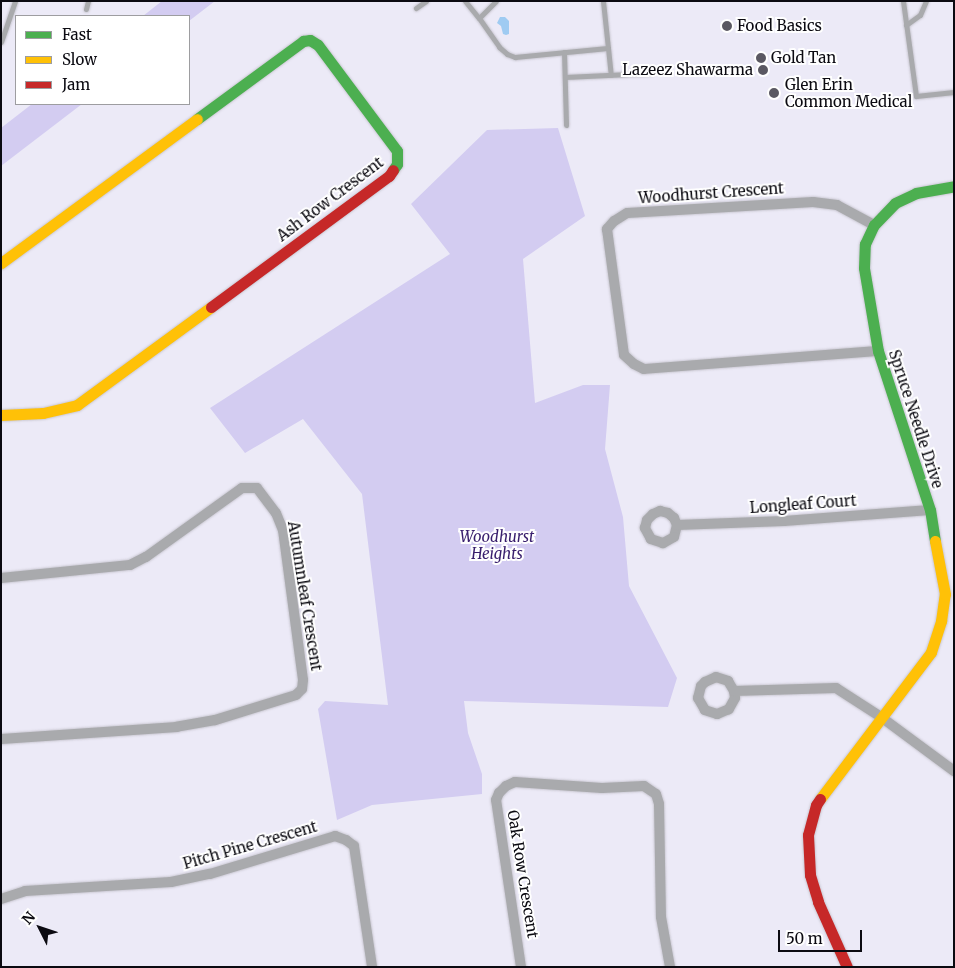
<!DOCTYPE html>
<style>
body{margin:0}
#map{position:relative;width:955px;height:968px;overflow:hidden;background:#eceaf7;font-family:Merriweather,serif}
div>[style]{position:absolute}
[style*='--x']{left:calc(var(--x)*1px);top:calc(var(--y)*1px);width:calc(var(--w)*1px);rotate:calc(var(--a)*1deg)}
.green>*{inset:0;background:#d3ccf1}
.water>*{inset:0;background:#9fcbf2}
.roads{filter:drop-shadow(0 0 1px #c9c7d1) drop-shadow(0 0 1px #c9c7d1)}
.lane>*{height:5px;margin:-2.5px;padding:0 2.5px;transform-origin:2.5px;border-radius:2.5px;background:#a9aaad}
.street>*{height:10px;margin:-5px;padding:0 5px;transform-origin:5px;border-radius:5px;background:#a9aaad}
.fast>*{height:11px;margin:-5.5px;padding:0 5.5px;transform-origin:5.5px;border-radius:5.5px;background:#4caf50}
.slow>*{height:11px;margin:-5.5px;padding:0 5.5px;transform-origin:5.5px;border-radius:5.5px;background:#ffc107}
.jam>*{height:11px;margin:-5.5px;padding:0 5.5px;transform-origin:5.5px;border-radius:5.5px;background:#c62828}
.dots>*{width:14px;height:14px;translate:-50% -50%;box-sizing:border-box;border:2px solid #fff;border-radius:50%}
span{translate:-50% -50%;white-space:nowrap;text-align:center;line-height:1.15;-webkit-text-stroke:4px #fff;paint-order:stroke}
.poi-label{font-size:15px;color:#0b0a11}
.left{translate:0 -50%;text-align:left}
.right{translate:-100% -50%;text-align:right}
.street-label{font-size:15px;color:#0b0a11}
.park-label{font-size:15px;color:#381e6d;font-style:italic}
.frame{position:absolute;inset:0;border:2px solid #0b0a11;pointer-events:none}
.legend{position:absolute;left:15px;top:15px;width:175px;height:90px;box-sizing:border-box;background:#fff;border:1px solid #9d9da0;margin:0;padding:6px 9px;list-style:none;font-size:15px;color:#0b0a11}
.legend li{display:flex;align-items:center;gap:10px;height:25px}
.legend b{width:25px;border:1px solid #9d9da0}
.north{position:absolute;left:15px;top:903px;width:50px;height:50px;-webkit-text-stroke:4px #fff;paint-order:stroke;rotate:311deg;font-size:14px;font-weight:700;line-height:20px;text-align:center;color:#0b0a11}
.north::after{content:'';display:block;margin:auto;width:18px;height:22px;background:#0b0a11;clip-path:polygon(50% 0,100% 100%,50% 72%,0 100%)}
.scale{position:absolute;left:778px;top:930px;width:84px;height:22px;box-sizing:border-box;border:2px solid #0b0a11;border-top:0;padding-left:6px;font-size:15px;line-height:18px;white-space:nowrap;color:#0b0a11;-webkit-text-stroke:4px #fff;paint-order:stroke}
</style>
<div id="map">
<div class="green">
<div style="clip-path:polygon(162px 1px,215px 1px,189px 21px,189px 16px,143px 16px)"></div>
<div style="clip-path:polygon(32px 104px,82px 104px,1px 166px,1px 128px)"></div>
<div style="clip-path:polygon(558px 128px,585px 216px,523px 259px,535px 403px,583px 385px,610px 385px,605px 449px,623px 517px,629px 586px,677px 678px,668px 707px,464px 701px,468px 733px,482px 774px,482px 794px,372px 805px,337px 820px,318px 709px,325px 701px,388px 705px,362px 494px,303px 419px,245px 453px,210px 408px,450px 254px,411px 204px,487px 130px)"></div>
</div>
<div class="water">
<div style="clip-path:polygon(500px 17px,505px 17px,509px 21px,509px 34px,506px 35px,503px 34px,501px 26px,497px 23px)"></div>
</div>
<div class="roads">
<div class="lane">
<div style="--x:465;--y:1;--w:22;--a:51"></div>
<div style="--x:496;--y:1;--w:24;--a:135"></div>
<div style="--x:479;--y:18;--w:35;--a:55"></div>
<div style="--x:499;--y:47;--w:11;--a:41"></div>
<div style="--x:507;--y:54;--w:9;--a:21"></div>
<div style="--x:515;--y:57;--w:93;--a:-5.5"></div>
<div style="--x:608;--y:48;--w:47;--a:-96.1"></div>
<div style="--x:903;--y:1;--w:96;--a:82.2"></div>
<div style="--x:916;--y:96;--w:38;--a:-6"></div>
<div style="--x:416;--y:8;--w:12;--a:-35"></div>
<div style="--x:86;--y:9;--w:8;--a:-76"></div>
<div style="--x:906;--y:25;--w:17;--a:-36"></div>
<div style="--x:920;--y:15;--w:15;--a:-67"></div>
<div style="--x:1;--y:42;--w:43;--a:-71.1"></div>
<div style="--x:608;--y:48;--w:27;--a:84"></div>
<div style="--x:564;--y:52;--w:73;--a:88.4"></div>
<div style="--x:565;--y:77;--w:86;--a:-2.7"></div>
</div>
<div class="street">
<div style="--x:874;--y:225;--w:42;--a:-151.6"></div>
<div style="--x:837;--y:205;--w:24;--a:-173"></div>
<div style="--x:813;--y:202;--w:186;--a:176.6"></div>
<div style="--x:627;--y:213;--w:15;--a:148"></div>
<div style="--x:614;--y:221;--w:11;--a:131"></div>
<div style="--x:607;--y:229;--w:127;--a:82.3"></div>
<div style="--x:624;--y:355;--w:13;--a:42"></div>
<div style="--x:634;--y:364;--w:11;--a:27"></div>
<div style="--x:644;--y:369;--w:235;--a:-4.4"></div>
<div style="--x:677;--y:525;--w:12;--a:104"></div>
<div style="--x:674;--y:537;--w:13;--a:151"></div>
<div style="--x:663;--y:543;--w:13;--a:-162"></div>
<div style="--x:651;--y:539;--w:13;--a:-119"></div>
<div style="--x:645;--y:528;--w:8;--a:-76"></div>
<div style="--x:647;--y:520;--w:8;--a:-45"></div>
<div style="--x:653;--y:514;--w:8;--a:-23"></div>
<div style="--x:660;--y:511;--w:8;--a:14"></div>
<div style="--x:668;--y:513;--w:8;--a:40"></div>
<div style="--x:674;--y:518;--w:8;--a:67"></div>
<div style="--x:677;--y:525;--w:107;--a:-2.1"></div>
<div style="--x:784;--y:521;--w:146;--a:-4.3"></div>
<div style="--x:1;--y:578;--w:130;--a:-5.8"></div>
<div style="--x:130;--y:565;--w:18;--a:-27"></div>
<div style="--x:146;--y:557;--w:118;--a:-35.7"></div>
<div style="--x:242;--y:488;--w:15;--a:0"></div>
<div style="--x:257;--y:488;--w:31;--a:53"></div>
<div style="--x:276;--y:513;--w:18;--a:68"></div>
<div style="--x:283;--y:530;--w:151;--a:82.4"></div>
<div style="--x:303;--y:680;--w:9;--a:96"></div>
<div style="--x:302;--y:689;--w:8;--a:135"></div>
<div style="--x:296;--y:695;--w:85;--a:162.8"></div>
<div style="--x:215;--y:720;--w:39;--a:170"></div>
<div style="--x:177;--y:727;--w:176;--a:176.1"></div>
<div style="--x:734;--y:691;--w:7;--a:82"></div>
<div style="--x:735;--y:698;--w:13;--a:119"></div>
<div style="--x:729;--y:709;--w:13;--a:157"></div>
<div style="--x:717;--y:714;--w:13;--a:-162"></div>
<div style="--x:705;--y:710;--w:14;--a:-120"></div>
<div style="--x:698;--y:698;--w:12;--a:-76"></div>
<div style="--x:701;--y:686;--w:6;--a:-45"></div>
<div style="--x:705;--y:682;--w:12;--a:-24"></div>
<div style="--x:716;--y:677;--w:13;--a:18"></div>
<div style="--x:728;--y:681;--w:12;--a:59"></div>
<div style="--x:734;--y:691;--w:102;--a:-1.7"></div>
<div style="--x:836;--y:688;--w:54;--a:32.8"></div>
<div style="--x:881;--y:717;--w:91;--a:36.5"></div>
<div style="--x:1;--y:899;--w:25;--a:-18"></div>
<div style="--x:25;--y:891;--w:146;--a:-3.5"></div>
<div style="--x:171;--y:882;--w:40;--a:-12"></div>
<div style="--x:210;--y:874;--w:131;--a:-16.9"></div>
<div style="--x:335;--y:836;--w:12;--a:20"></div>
<div style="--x:346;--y:840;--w:10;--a:37"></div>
<div style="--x:354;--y:846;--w:122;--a:81.5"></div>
<div style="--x:521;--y:967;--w:169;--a:-98.5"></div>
<div style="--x:496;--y:800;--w:8;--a:-67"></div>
<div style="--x:499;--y:793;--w:10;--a:-45"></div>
<div style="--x:506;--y:786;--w:10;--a:-24"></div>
<div style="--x:515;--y:782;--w:87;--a:3.9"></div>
<div style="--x:602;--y:788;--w:42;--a:-2.7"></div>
<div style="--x:644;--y:786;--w:14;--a:34"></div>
<div style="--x:656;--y:794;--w:10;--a:73"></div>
<div style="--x:659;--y:804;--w:113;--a:89"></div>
<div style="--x:661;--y:917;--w:51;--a:79.8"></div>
</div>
<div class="fast">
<div style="--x:197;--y:119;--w:132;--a:-36.3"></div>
<div style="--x:303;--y:41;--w:7;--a:-8"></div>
<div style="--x:310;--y:40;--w:9;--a:32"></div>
<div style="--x:318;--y:45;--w:132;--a:53.3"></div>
<div style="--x:397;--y:151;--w:13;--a:90"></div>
<div style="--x:397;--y:164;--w:7;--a:124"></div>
<div style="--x:935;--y:541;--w:31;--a:-99"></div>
<div style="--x:930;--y:510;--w:167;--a:-108.1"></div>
<div style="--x:878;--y:351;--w:84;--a:-99.6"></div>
<div style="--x:864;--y:268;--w:24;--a:-88"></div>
<div style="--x:865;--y:244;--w:21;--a:-65"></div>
<div style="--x:874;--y:225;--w:30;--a:-46"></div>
<div style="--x:895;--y:203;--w:23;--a:-25"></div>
<div style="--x:916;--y:193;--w:39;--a:-10"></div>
</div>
<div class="slow">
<div style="--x:1;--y:263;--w:243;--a:-36.3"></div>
<div style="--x:1;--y:415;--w:42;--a:-2.7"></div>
<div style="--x:43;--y:413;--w:35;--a:-13"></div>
<div style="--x:77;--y:405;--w:166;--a:-36.2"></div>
<div style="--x:820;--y:799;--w:184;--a:-52.9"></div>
<div style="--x:931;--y:652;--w:33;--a:-72"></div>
<div style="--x:941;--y:621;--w:27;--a:-82"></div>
<div style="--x:945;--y:594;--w:54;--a:-100.7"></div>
</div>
<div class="jam">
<div style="--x:211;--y:307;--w:221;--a:-36.4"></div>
<div style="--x:389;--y:176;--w:7;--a:-56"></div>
<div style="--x:820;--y:799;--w:7;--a:124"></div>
<div style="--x:816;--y:805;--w:31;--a:105"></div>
<div style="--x:808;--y:835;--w:40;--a:87.1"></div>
<div style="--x:810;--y:875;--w:28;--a:73"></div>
<div style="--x:818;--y:902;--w:71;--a:66"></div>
</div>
</div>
<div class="dots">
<div style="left:727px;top:26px;background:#5a5862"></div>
<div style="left:761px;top:58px;background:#5a5862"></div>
<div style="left:763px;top:70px;background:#5a5862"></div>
<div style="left:774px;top:93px;background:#5a5862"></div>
</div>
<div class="poi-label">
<span class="left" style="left:737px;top:26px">Food Basics</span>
<span class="left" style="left:771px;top:58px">Gold Tan</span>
<span class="right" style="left:753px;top:70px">Lazeez Shawarma</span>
<span class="left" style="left:785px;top:93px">Glen Erin<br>Common Medical</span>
</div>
<div class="street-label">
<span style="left:711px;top:193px;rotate:-4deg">Woodhurst Crescent</span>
<span style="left:330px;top:199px;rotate:-37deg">Ash Row Crescent</span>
<span style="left:916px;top:419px;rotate:72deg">Spruce Needle Drive</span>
<span style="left:803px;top:504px;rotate:-4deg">Longleaf Court</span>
<span style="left:305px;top:596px;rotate:81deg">Autumnleaf Crescent</span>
<span style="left:250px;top:845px;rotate:-16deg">Pitch Pine Crescent</span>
<span style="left:523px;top:874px;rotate:81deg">Oak Row Crescent</span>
</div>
<div class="park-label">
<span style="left:497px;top:545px">Woodhurst<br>Heights</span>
</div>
<div class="frame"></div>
<ul class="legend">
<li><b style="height:6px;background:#4caf50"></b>Fast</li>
<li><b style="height:6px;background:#ffc107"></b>Slow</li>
<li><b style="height:6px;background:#c62828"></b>Jam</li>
</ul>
<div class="north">N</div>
<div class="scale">50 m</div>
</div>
